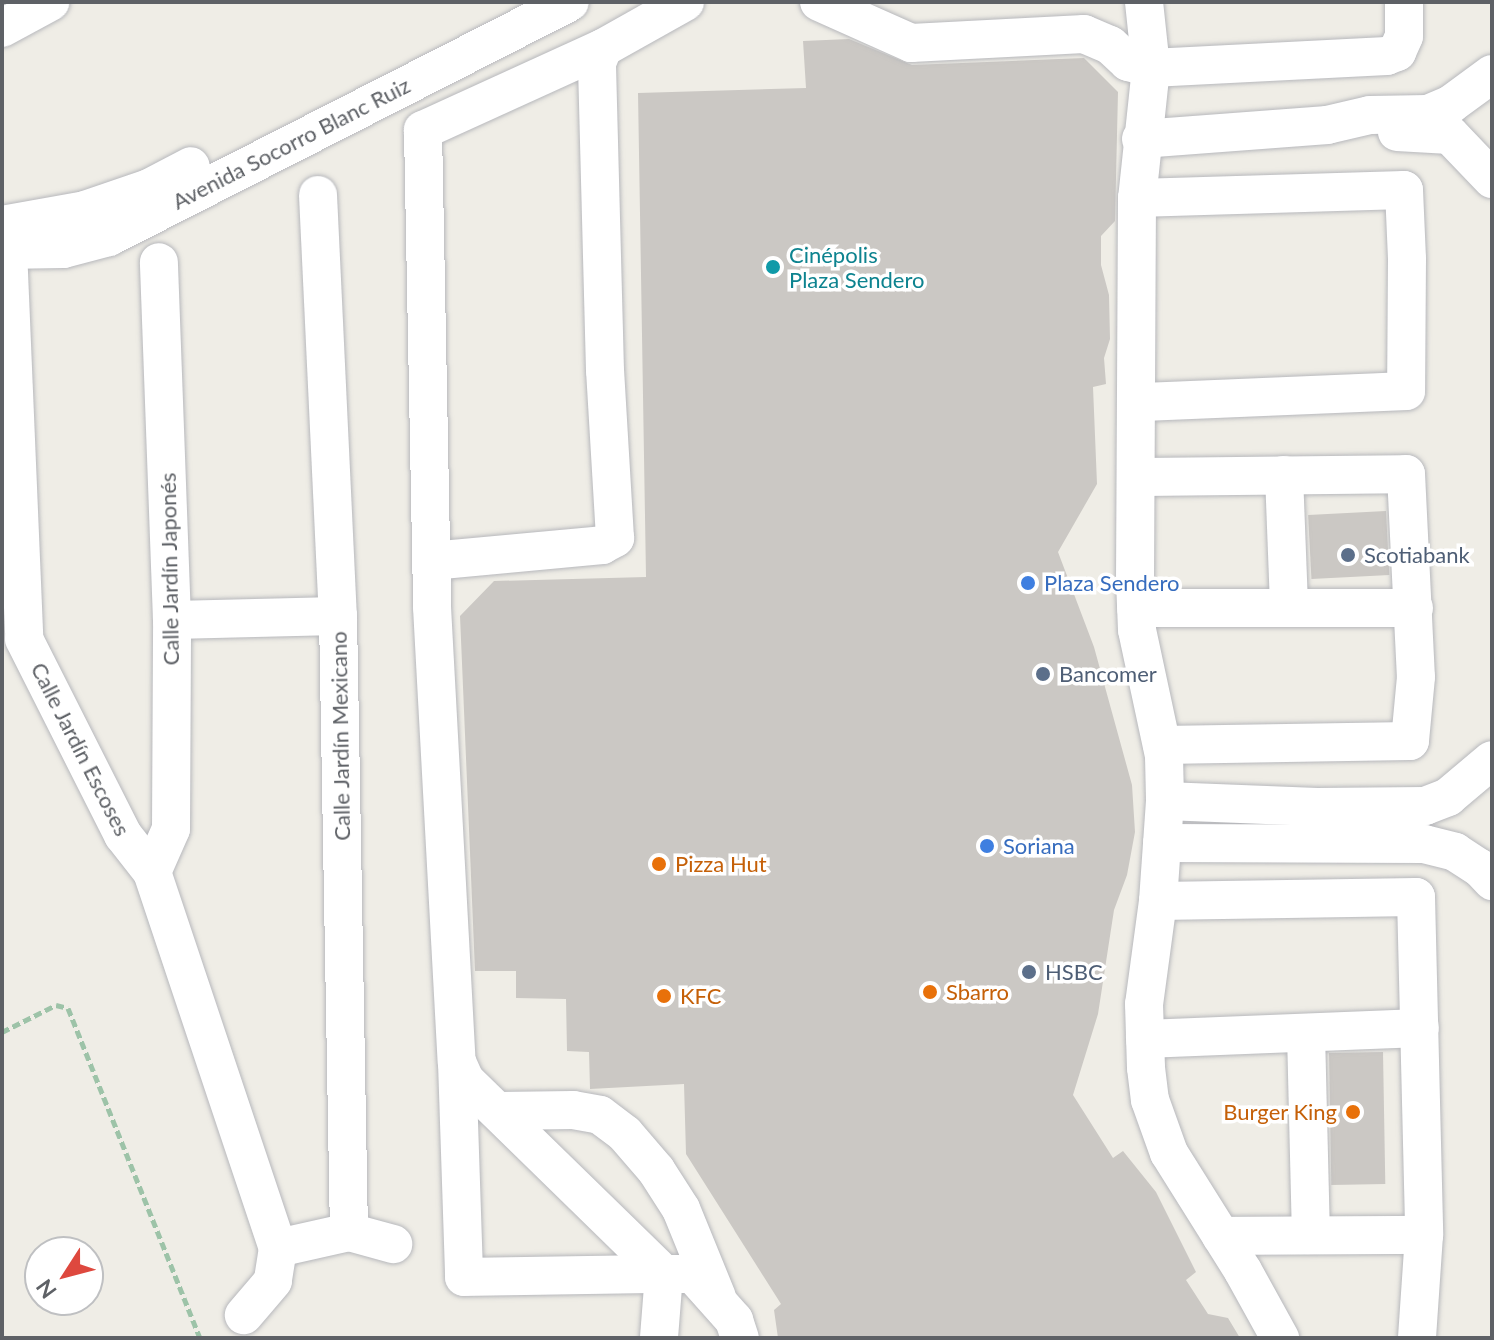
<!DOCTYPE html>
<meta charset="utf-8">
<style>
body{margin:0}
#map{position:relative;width:1494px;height:1340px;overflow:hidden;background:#efede6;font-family:Lato,sans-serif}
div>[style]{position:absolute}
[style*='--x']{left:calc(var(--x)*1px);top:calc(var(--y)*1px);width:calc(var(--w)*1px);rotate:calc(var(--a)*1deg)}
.building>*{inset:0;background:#cbc8c4;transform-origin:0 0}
.path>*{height:5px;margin-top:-2.5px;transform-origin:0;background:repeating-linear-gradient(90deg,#9dc3a8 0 8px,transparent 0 12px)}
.roads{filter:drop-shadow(0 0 2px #b7b8bc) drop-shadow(0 0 2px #b7b8bc)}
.minor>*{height:38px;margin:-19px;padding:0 19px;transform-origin:19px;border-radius:19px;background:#fff}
.dots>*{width:22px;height:22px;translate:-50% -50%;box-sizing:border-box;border:4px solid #fff;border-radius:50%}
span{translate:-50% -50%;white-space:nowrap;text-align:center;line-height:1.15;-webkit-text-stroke:7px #fff;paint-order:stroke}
.street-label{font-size:22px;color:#5e6166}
.culture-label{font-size:22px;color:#0d838f}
.left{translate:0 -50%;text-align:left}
.service-label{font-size:22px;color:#4e5e75}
.shop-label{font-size:22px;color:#366cbe}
.food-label{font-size:22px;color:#c56008}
.right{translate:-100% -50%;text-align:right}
.frame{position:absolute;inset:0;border:4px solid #5e6166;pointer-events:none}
.north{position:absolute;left:24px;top:1236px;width:80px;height:80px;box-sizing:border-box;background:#fff;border:2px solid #bfc0c2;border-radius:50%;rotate:234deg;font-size:22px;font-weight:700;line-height:32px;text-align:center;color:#5e6166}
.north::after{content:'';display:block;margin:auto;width:28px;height:36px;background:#de483e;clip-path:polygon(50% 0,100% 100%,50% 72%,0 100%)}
</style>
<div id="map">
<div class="building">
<div style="clip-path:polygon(849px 39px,912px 65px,1084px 58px,1118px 92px,1115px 221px,1101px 236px,1101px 265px,1109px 295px,1110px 339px,1104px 358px,1106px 384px,1093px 387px,1097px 484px,1058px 552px,1094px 647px,1132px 785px,1135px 832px,1127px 875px,1114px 910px,1098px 1014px,1073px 1095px,1113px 1158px,1123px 1151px,1156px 1192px,1196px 1272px,1186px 1280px,1208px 1314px,1228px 1318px,1240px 1338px,778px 1338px,774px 1310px,781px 1304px,686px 1154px,684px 1084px,590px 1089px,589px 1052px,567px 1051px,566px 999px,516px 998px,516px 971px,475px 971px,460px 616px,494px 581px,646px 577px,638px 93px,806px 88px,803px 41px)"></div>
<div style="left:1386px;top:511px;width:64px;height:78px;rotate:87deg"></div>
<div style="left:1383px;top:1052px;width:132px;height:54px;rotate:89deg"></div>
</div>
<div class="path">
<div style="--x:2;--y:1032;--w:60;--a:-26.6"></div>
<div style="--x:56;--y:1005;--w:12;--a:14"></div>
<div style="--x:68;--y:1008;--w:355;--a:68.2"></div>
</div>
<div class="roads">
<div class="minor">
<div style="--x:819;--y:2;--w:101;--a:24"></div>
<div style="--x:911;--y:43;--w:173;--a:-3"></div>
<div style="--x:1084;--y:34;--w:28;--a:23"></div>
<div style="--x:1110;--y:45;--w:25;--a:43"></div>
<div style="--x:1128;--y:62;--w:24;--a:15"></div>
<div style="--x:1151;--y:68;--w:236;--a:-2.9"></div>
<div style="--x:1387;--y:56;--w:11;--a:-22"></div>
<div style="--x:1397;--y:52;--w:17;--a:-66"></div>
<div style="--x:1404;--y:36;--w:34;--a:-90"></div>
<div style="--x:1144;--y:2;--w:66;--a:83.9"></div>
<div style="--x:1151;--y:68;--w:131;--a:96.1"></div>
<div style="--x:1137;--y:198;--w:382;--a:90.3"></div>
<div style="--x:1135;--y:580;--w:50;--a:87.7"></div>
<div style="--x:1137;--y:630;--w:129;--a:77.9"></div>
<div style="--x:1164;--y:756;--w:45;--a:88.7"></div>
<div style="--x:1165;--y:801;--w:100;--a:94"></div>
<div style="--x:1158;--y:901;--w:104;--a:97.7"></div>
<div style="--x:1144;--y:1004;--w:64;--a:88.2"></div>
<div style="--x:1146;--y:1068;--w:32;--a:83"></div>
<div style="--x:1150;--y:1100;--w:56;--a:70.3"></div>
<div style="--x:1169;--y:1153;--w:139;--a:57.9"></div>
<div style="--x:1243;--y:1271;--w:77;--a:61.1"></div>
<div style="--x:2;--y:28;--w:55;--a:-28.4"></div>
<div style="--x:603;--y:48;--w:198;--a:155.5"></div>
<div style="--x:423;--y:130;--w:477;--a:88.9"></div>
<div style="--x:432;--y:607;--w:456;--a:86.9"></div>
<div style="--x:457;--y:1062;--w:20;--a:66"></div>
<div style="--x:465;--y:1080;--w:278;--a:44.3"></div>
<div style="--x:664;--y:1274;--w:29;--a:0"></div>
<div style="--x:693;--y:1274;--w:62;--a:48.3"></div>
<div style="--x:734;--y:1320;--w:19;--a:72"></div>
<div style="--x:1397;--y:132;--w:53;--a:3.2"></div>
<div style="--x:1450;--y:135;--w:61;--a:46.3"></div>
<div style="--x:1141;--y:139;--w:187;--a:-4.3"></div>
<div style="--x:1327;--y:125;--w:44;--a:-13.1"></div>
<div style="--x:1370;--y:115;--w:58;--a:-1"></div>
<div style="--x:1428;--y:114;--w:25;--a:-23"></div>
<div style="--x:1451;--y:104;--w:51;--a:-36.2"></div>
<div style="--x:318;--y:195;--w:421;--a:87.3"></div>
<div style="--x:338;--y:616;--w:616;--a:88.98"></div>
<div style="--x:1137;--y:198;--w:267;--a:-1.7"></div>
<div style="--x:1404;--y:190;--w:69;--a:87.5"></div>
<div style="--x:1407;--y:259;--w:132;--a:90.4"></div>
<div style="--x:1406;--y:391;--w:268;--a:177.6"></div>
<div style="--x:2;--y:225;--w:84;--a:-10.2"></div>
<div style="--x:85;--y:210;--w:68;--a:-19"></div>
<div style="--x:149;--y:188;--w:47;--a:-27.6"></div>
<div style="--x:7;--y:225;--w:414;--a:87.6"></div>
<div style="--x:24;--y:639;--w:220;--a:63.2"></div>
<div style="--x:123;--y:835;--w:47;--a:51.9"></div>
<div style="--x:152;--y:872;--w:397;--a:71.5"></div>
<div style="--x:278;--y:1248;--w:33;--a:99"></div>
<div style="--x:273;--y:1281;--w:45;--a:130.5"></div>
<div style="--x:2;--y:250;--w:61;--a:-0.9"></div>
<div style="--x:63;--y:249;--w:48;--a:-14.6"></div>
<div style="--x:109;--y:237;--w:517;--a:-27.01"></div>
<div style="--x:1284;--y:475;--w:133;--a:87.8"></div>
<div style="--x:1138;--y:477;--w:268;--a:-0.6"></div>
<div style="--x:1406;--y:474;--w:203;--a:87.2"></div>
<div style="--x:1416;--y:677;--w:64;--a:95.4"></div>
<div style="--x:1410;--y:741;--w:248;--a:179.1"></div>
<div style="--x:431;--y:561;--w:172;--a:-5.3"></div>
<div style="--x:602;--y:545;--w:15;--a:-28"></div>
<div style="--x:615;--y:538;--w:167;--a:-93.4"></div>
<div style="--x:605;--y:371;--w:308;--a:-91.5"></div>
<div style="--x:597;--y:63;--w:16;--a:-68"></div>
<div style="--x:603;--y:48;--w:94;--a:-29.3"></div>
<div style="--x:1136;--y:608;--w:278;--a:0"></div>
<div style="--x:172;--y:620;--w:166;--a:-1.4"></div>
<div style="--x:1165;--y:801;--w:152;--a:2.3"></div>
<div style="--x:1317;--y:807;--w:108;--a:-0.5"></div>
<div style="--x:1425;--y:806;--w:25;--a:-21"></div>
<div style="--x:1448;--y:797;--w:57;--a:-40.1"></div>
<div style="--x:1162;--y:843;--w:262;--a:0.2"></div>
<div style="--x:1424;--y:844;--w:32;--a:14"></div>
<div style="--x:1455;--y:852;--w:30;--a:33"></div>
<div style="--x:1480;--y:868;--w:18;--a:47"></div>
<div style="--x:152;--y:872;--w:47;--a:-66.2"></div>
<div style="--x:171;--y:829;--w:209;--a:-89.7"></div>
<div style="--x:172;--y:620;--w:358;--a:-92.1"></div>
<div style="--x:1158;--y:901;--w:258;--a:-0.9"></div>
<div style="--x:1416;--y:897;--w:338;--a:88.6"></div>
<div style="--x:1424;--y:1235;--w:103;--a:93.9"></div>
<div style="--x:1306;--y:1033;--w:202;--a:88.6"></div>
<div style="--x:1145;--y:1039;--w:275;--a:-2.3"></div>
<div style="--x:457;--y:1062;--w:215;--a:88.1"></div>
<div style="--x:464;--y:1277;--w:200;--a:-0.9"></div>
<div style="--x:664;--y:1274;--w:64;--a:94.5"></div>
<div style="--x:498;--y:1111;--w:75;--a:-0.8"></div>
<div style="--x:573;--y:1110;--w:27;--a:10"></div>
<div style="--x:600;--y:1115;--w:31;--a:37"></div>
<div style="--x:625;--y:1134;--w:48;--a:49.3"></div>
<div style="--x:656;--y:1170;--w:46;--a:57.3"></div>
<div style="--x:681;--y:1209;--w:95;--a:67.8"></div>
<div style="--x:1221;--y:1236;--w:203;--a:-0.3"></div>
<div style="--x:278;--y:1248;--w:73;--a:-12.7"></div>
<div style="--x:349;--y:1232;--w:46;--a:15.3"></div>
</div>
</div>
<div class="dots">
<div style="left:773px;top:267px;background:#0f9aa8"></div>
<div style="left:1348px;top:555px;background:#5c6f8a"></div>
<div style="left:1028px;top:583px;background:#3f7fe0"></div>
<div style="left:1043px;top:674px;background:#5c6f8a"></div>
<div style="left:987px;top:846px;background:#3f7fe0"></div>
<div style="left:659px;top:864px;background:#e8710a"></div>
<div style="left:1029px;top:972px;background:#5c6f8a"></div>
<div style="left:930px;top:992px;background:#e8710a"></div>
<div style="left:664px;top:996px;background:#e8710a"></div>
<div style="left:1353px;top:1112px;background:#e8710a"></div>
</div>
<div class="street-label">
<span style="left:291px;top:143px;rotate:-27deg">Avenida Socorro Blanc Ruiz</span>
<span style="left:169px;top:569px;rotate:-91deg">Calle Jardín Japonés</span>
<span style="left:340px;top:736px;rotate:-91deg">Calle Jardín Mexicano</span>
<span style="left:81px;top:749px;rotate:63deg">Calle Jardín Escoses</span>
</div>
<div class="culture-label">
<span class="left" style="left:789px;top:267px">Cinépolis<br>Plaza Sendero</span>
</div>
<div class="service-label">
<span class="left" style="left:1364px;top:555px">Scotiabank</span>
<span class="left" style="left:1059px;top:674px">Bancomer</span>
<span class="left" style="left:1045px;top:972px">HSBC</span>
</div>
<div class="shop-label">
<span class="left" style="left:1044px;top:583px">Plaza Sendero</span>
<span class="left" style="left:1003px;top:846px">Soriana</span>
</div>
<div class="food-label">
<span class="left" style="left:675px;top:864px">Pizza Hut</span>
<span class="left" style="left:946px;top:992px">Sbarro</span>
<span class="left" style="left:680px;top:996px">KFC</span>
<span class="right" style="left:1337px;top:1112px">Burger King</span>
</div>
<div class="frame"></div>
<div class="north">N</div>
</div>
